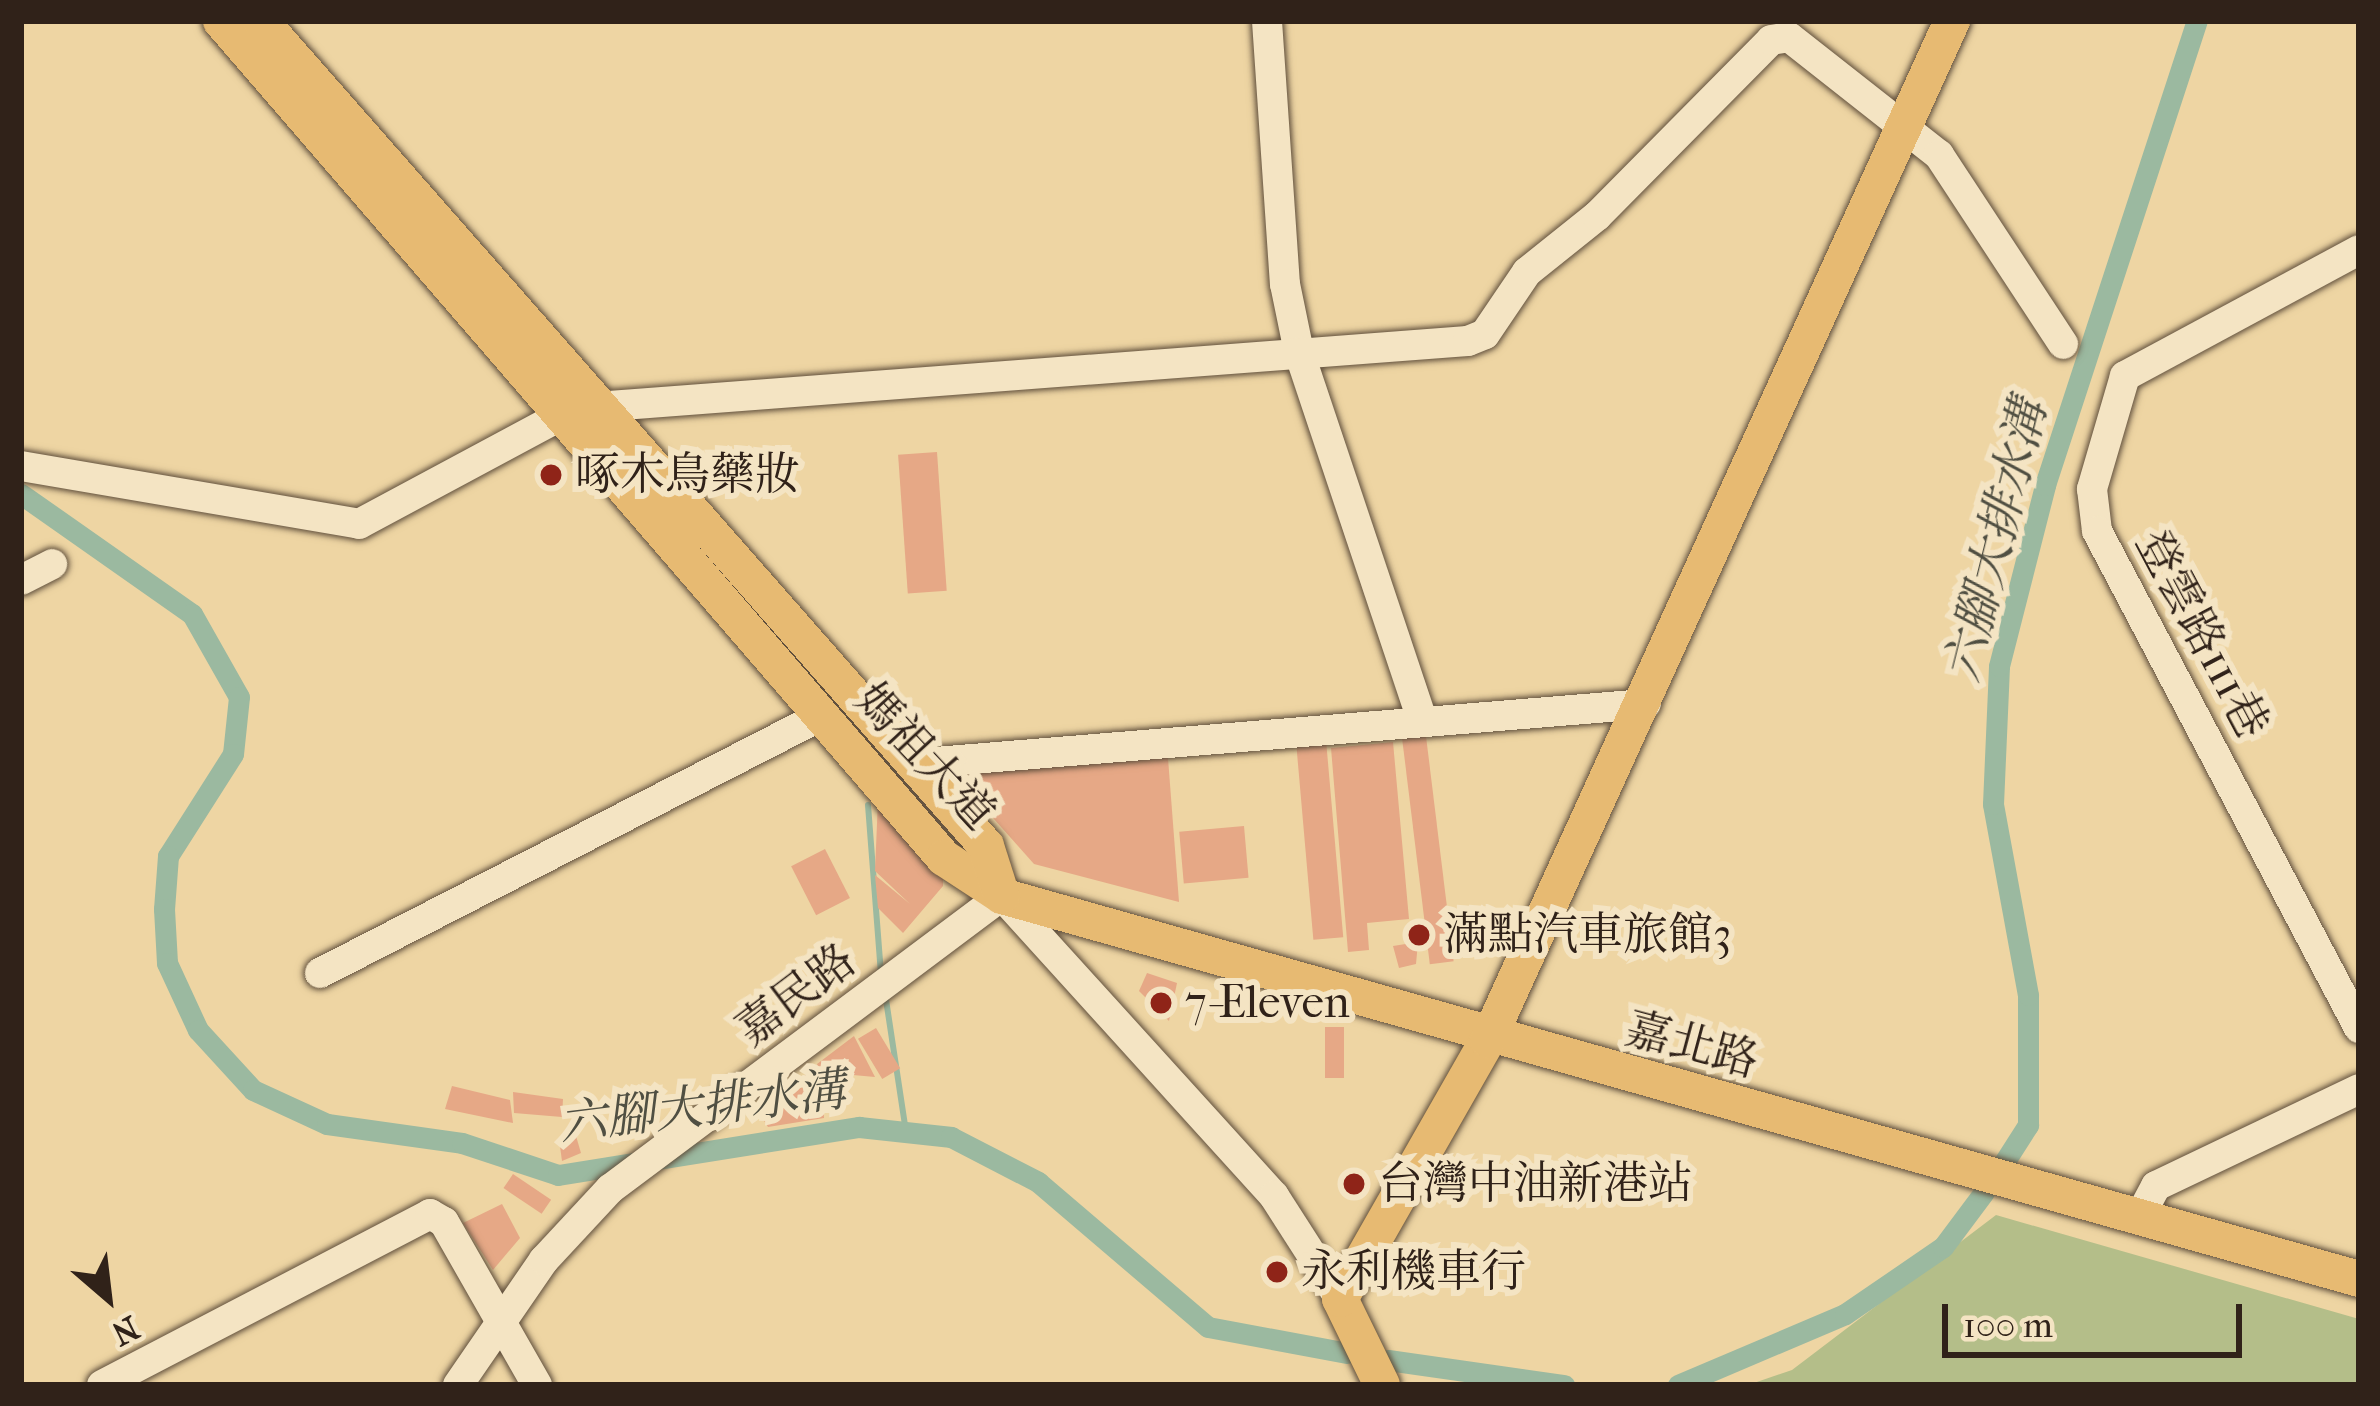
<!DOCTYPE html>
<meta charset="utf-8">
<style>
body{margin:0}
#map{position:relative;width:2380px;height:1406px;overflow:hidden;background:#eed5a3;font-family:"IM FELL French Canon","Noto Serif TC",serif}
div>[style]{position:absolute}
[style*='--x']{left:calc(var(--x)*1px);top:calc(var(--y)*1px);width:calc(var(--w)*1px);rotate:calc(var(--a)*1deg)}
.green>*{inset:0;background:#b4be89}
.stream>*{height:6px;margin:-3px;padding:0 3px;transform-origin:3px;border-radius:3px;background:#9bb9a0}
.canal>*{height:21px;margin:-10.5px;padding:0 10.5px;transform-origin:10.5px;border-radius:10.5px;background:#9bb9a0}
.building>*{inset:0;background:#e6a886;transform-origin:0 0}
.roads{filter:drop-shadow(0 0 3px #604f3c) drop-shadow(0 0 3px #604f3c)}
.minor>*{height:30px;margin:-15px;padding:0 15px;transform-origin:15px;border-radius:15px;background:#f4e4c3}
.major>*{height:36px;margin:-18px;padding:0 18px;transform-origin:18px;border-radius:18px;background:#e7ba72}
.dots>*{width:33px;height:33px;translate:-50% -50%;box-sizing:border-box;border:6px solid #f4e4c3;border-radius:50%}
span{translate:-50% -50%;white-space:nowrap;text-align:center;line-height:1.15;-webkit-text-stroke:12px #f4e4c3;paint-order:stroke}
.poi-label{font-size:45px;color:#302219}
.left{translate:0 -50%;text-align:left}
.street-label{font-size:45px;color:#302219}
.water-label{font-size:48px;color:#504f42;font-style:italic}
.frame{position:absolute;inset:0;border:24px solid #302219;pointer-events:none}
.north{position:absolute;left:48px;top:1238px;width:120px;height:120px;-webkit-text-stroke:9px #f4e4c3;paint-order:stroke;rotate:152deg;font-size:33px;font-weight:700;line-height:48px;text-align:center;color:#302219}
.north::after{content:'';display:block;margin:auto;width:42px;height:54px;background:#302219;clip-path:polygon(50% 0,100% 100%,50% 72%,0 100%)}
.scale{position:absolute;left:1942px;top:1304px;width:300px;height:54px;box-sizing:border-box;border:6px solid #302219;border-top:0;padding-left:15px;font-size:36px;line-height:42px;white-space:nowrap;color:#302219;-webkit-text-stroke:9px #f4e4c3;paint-order:stroke}
</style>
<div id="map">
<div class="green">
<div style="clip-path:polygon(1996px 1215px,2359px 1319px,2359px 1385px,1748px 1385px,1792px 1370px)"></div>
</div>
<div class="stream">
<div style="--x:868;--y:805;--w:169;--a:85.6"></div>
<div style="--x:885;--y:993;--w:141;--a:81.4"></div>
</div>
<div class="canal">
<div style="--x:21;--y:494;--w:209;--a:35.1"></div>
<div style="--x:192;--y:614;--w:95;--a:60.5"></div>
<div style="--x:239;--y:697;--w:57;--a:96"></div>
<div style="--x:233;--y:754;--w:121;--a:122.5"></div>
<div style="--x:168;--y:856;--w:53;--a:94.3"></div>
<div style="--x:164;--y:909;--w:54;--a:86.8"></div>
<div style="--x:167;--y:963;--w:74;--a:65.2"></div>
<div style="--x:198;--y:1030;--w:81;--a:47.5"></div>
<div style="--x:253;--y:1090;--w:81;--a:24.7"></div>
<div style="--x:327;--y:1124;--w:136;--a:8"></div>
<div style="--x:462;--y:1143;--w:101;--a:18.4"></div>
<div style="--x:558;--y:1175;--w:305;--a:-9.1"></div>
<div style="--x:859;--y:1127;--w:93;--a:6.2"></div>
<div style="--x:951;--y:1137;--w:98;--a:27.3"></div>
<div style="--x:1038;--y:1182;--w:223;--a:40.5"></div>
<div style="--x:1208;--y:1327;--w:141;--a:10.6"></div>
<div style="--x:2005;--y:1161;--w:43;--a:-57.4"></div>
<div style="--x:2028;--y:1125;--w:130;--a:-90"></div>
<div style="--x:2028;--y:995;--w:194;--a:-100.4"></div>
<div style="--x:1993;--y:804;--w:138;--a:-87.5"></div>
<div style="--x:1999;--y:666;--w:187;--a:-75.7"></div>
<div style="--x:2045;--y:485;--w:488;--a:-71.9"></div>
<div style="--x:1388;--y:1360;--w:178;--a:8.1"></div>
<div style="--x:1678;--y:1385;--w:181;--a:-23"></div>
<div style="--x:1845;--y:1314;--w:119;--a:-34.4"></div>
<div style="--x:1943;--y:1247;--w:69;--a:-53.3"></div>
</div>
<div class="building">
<div style="left:937px;top:452px;width:139px;height:39px;rotate:86deg"></div>
<div style="left:1425px;top:728px;width:235px;height:24px;rotate:83deg"></div>
<div style="left:1326px;top:740px;width:198px;height:30px;rotate:85deg"></div>
<div style="clip-path:polygon(1393px 742px,1409px 919px,1367px 923px,1369px 950px,1348px 952px,1331px 748px)"></div>
<div style="clip-path:polygon(1167px 745px,1179px 902px,1034px 864px,945px 764px)"></div>
<div style="clip-path:polygon(878px 800px,943px 873px,943px 886px,903px 933px,878px 908px,875px 875px,910px 904px,875px 871px)"></div>
<div style="left:1244px;top:826px;width:52px;height:65px;rotate:85deg"></div>
<div style="left:825px;top:849px;width:55px;height:38px;rotate:63deg"></div>
<div style="clip-path:polygon(1418px 942px,1416px 964px,1399px 968px,1393px 946px)"></div>
<div style="clip-path:polygon(1147px 973px,1177px 983px,1169px 1021px,1139px 991px)"></div>
<div style="left:1325px;top:1027px;width:19px;height:51px"></div>
<div style="left:876px;top:1028px;width:47px;height:21px;rotate:59deg"></div>
<div style="clip-path:polygon(854px 1036px,875px 1077px,820px 1072px,817px 1064px)"></div>
<div style="clip-path:polygon(807px 1074px,823px 1091px,824px 1118px,768px 1127px,756px 1108px)"></div>
<div style="clip-path:polygon(452px 1086px,510px 1100px,513px 1123px,445px 1109px)"></div>
<div style="clip-path:polygon(513px 1092px,563px 1099px,562px 1117px,514px 1113px)"></div>
<div style="clip-path:polygon(576px 1136px,581px 1153px,562px 1161px,559px 1139px)"></div>
<div style="left:513px;top:1174px;width:46px;height:17px;rotate:34deg"></div>
<div style="clip-path:polygon(502px 1204px,520px 1238px,493px 1270px,463px 1223px)"></div>
</div>
<div class="roads">
<div class="minor">
<div style="--x:1267;--y:21;--w:264;--a:86.1"></div>
<div style="--x:1285;--y:284;--w:69;--a:78.4"></div>
<div style="--x:1299;--y:352;--w:384;--a:71.5"></div>
<div style="--x:2359;--y:250;--w:266;--a:151.7"></div>
<div style="--x:2125;--y:376;--w:118;--a:106.3"></div>
<div style="--x:2092;--y:489;--w:42;--a:83.2"></div>
<div style="--x:2097;--y:531;--w:562;--a:62.2"></div>
<div style="--x:21;--y:466;--w:343;--a:9.7"></div>
<div style="--x:359;--y:524;--w:230;--a:-28.2"></div>
<div style="--x:562;--y:415;--w:35;--a:-13"></div>
<div style="--x:596;--y:407;--w:874;--a:-4.33"></div>
<div style="--x:1468;--y:341;--w:18;--a:-22"></div>
<div style="--x:1485;--y:334;--w:75;--a:-55.9"></div>
<div style="--x:1527;--y:272;--w:90;--a:-38.7"></div>
<div style="--x:1597;--y:216;--w:247;--a:-45.3"></div>
<div style="--x:1771;--y:40;--w:18;--a:-9"></div>
<div style="--x:1789;--y:37;--w:191;--a:38.2"></div>
<div style="--x:1939;--y:155;--w:226;--a:56.7"></div>
<div style="--x:21;--y:580;--w:35;--a:-27"></div>
<div style="--x:911;--y:764;--w:737;--a:-4.67"></div>
<div style="--x:320;--y:973;--w:563;--a:-27.16"></div>
<div style="--x:2140;--y:1216;--w:34;--a:-62"></div>
<div style="--x:2156;--y:1186;--w:225;--a:-25.5"></div>
<div style="--x:102;--y:1385;--w:370;--a:-27.5"></div>
<div style="--x:430;--y:1214;--w:16;--a:30"></div>
<div style="--x:444;--y:1222;--w:188;--a:60.3"></div>
<div style="--x:458;--y:1385;--w:152;--a:-55.5"></div>
<div style="--x:544;--y:1260;--w:97;--a:-47.1"></div>
<div style="--x:610;--y:1189;--w:489;--a:-36.8"></div>
<div style="--x:1002;--y:896;--w:405;--a:47.8"></div>
<div style="--x:1274;--y:1196;--w:122;--a:57.3"></div>
</div>
<div class="major">
<div style="--x:221;--y:21;--w:1106;--a:49.18"></div>
<div style="--x:944;--y:858;--w:69;--a:33.2"></div>
<div style="--x:1002;--y:896;--w:1410;--a:15.76"></div>
<div style="--x:261;--y:21;--w:1098;--a:48.69"></div>
<div style="--x:986;--y:846;--w:52;--a:72.3"></div>
<div style="--x:1382;--y:1385;--w:96;--a:-116"></div>
<div style="--x:1340;--y:1299;--w:298;--a:-60.3"></div>
<div style="--x:1488;--y:1040;--w:1120;--a:-65.52"></div>
</div>
</div>
<div class="dots">
<div style="left:551px;top:475px;background:#8f2418"></div>
<div style="left:1419px;top:935px;background:#8f2418"></div>
<div style="left:1161px;top:1003px;background:#8f2418"></div>
<div style="left:1354px;top:1184px;background:#8f2418"></div>
<div style="left:1277px;top:1272px;background:#8f2418"></div>
</div>
<div class="poi-label">
<span class="left" style="left:575px;top:475px">啄木鳥藥妝</span>
<span class="left" style="left:1443px;top:935px">滿點汽車旅館3</span>
<span class="left" style="left:1185px;top:1003px">7-Eleven</span>
<span class="left" style="left:1378px;top:1184px">台灣中油新港站</span>
<span class="left" style="left:1301px;top:1272px">永利機車行</span>
</div>
<div class="street-label">
<span style="left:2202px;top:634px;rotate:62deg">登雲路111巷</span>
<span style="left:925px;top:757px;rotate:47deg">媽祖大道</span>
<span style="left:796px;top:995px;rotate:-37deg">嘉民路</span>
<span style="left:1692px;top:1045px;rotate:15deg">嘉北路</span>
</div>
<div class="water-label">
<span style="left:1996px;top:541px;rotate:-76deg">六腳大排水溝</span>
<span style="left:702px;top:1107px;rotate:-7deg">六腳大排水溝</span>
</div>
<div class="frame"></div>
<div class="north">N</div>
<div class="scale">100 m</div>
</div>
